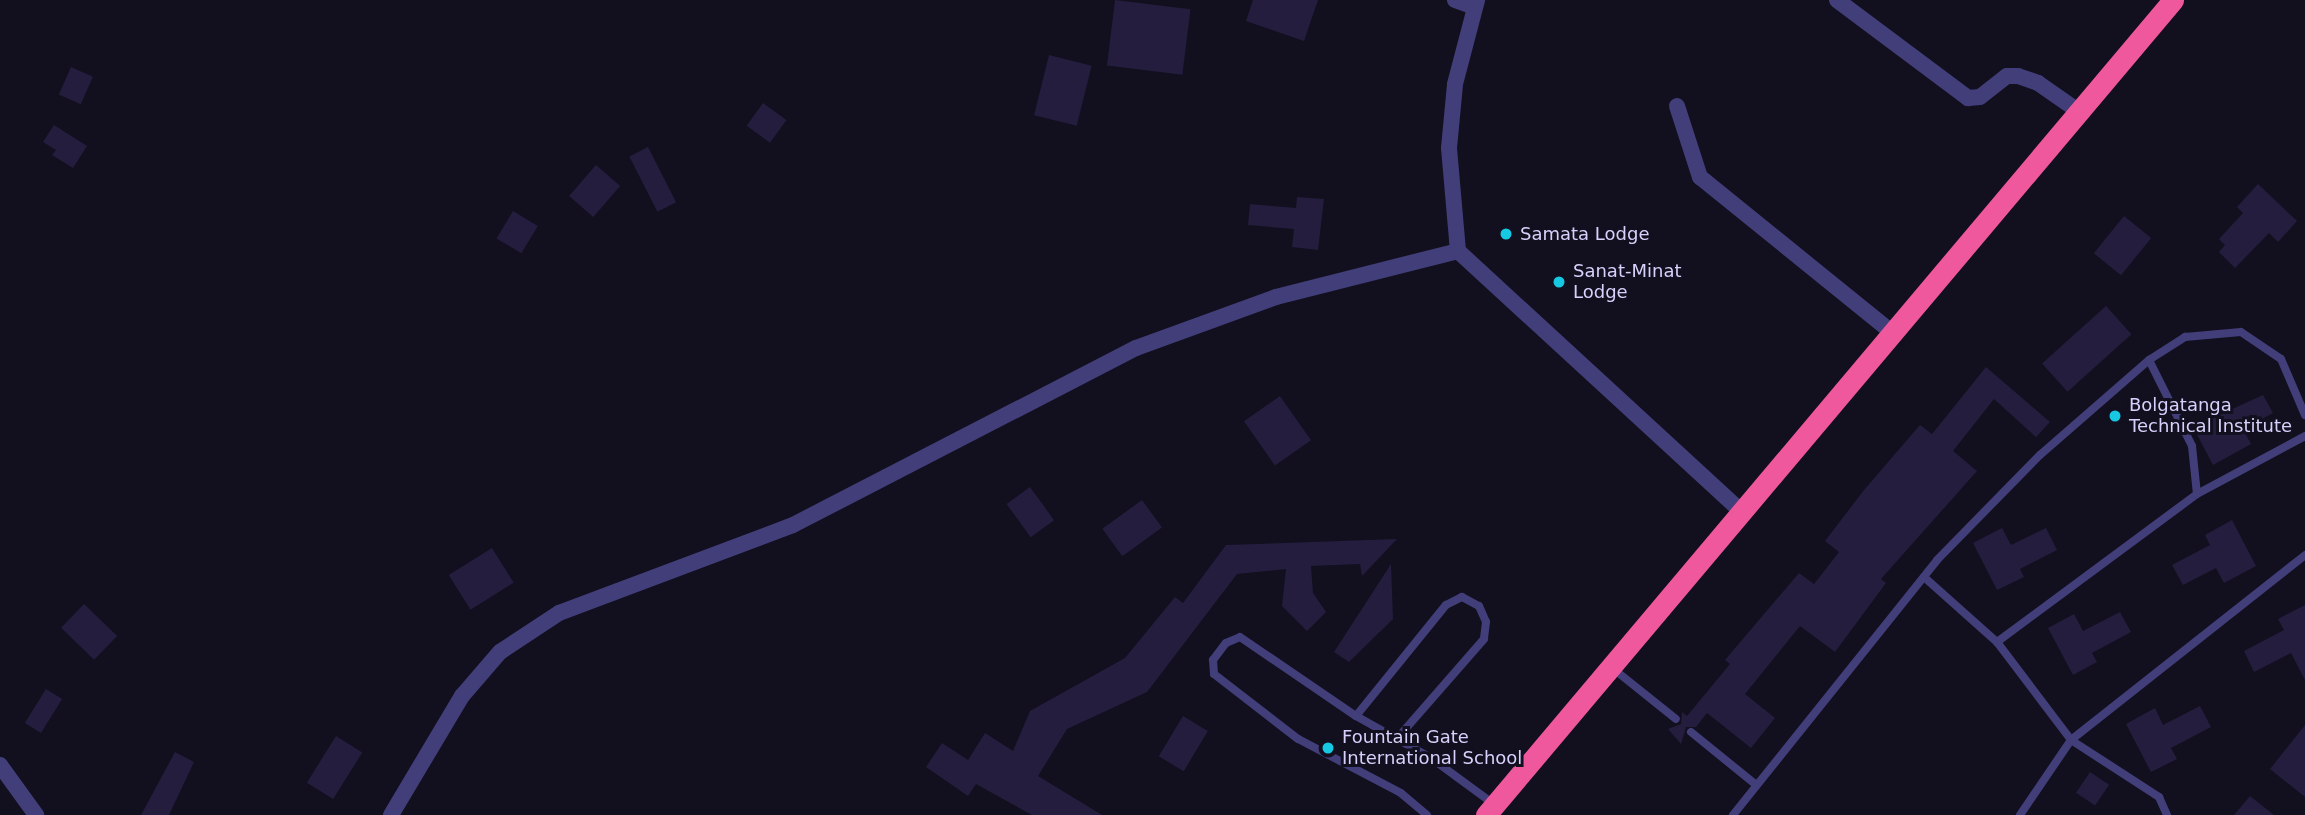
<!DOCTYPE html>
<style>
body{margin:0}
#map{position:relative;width:2305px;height:815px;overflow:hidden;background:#120f1f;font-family:"DejaVu Sans",sans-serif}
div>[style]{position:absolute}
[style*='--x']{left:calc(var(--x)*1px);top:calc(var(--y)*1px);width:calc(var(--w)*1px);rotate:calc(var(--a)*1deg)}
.building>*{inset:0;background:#241d3e;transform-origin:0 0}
.lane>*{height:8px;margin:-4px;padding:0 4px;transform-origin:4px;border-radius:4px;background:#423e7a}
.street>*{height:16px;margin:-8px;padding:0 8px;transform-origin:8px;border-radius:8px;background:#423e7a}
.highway>*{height:21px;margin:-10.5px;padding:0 10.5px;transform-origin:10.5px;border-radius:10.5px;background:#ef589c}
.dots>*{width:19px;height:19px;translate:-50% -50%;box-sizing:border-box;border:4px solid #120f1f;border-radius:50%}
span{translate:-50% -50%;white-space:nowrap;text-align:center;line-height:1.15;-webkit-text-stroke:6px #120f1f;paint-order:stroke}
.poi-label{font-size:18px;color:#d7d1fb}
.left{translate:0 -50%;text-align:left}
</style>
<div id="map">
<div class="building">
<div style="left:1115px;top:0;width:76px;height:66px;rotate:7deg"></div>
<div style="clip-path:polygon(1253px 0,1318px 0,1304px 41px,1246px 21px)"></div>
<div style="left:1049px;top:55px;width:44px;height:62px;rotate:14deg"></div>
<div style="left:71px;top:67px;width:24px;height:30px;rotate:24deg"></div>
<div style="left:763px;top:103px;width:29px;height:28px;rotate:36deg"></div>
<div style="clip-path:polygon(54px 125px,87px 146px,73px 168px,52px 155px,56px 150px,43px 142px)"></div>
<div style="left:648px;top:147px;width:62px;height:21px;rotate:63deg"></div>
<div style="left:596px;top:165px;width:32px;height:41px;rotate:41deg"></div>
<div style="clip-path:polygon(2258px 184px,2297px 221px,2278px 242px,2269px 233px,2235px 268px,2219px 252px,2225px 245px,2219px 239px,2243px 213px,2237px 207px)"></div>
<div style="clip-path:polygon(1297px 197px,1324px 199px,1318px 250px,1292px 247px,1294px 229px,1248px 225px,1250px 204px,1296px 208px)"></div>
<div style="left:513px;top:211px;width:29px;height:32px;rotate:31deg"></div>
<div style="left:2124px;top:216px;width:35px;height:48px;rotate:39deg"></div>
<div style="left:2106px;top:306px;width:38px;height:86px;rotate:48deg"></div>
<div style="clip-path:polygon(1986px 367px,2050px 422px,2036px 437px,1994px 399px,1953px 451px,1977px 471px,1881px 579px,1886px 583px,1835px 652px,1800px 626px,1745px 694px,1775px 718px,1751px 748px,1707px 713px,1696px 727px,1686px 727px,1681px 744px,1668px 729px,1681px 724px,1682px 712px,1687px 716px,1730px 664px,1725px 660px,1799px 573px,1814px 584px,1839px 552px,1825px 541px,1864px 490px,1920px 425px,1932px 434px)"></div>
<div style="clip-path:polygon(2263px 395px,2273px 413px,2243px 429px,2251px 444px,2213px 465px,2193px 427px)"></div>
<div style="left:1280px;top:396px;width:54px;height:44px;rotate:55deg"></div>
<div style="left:1030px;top:487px;width:41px;height:29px;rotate:54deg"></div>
<div style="left:1142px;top:500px;width:34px;height:49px;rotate:54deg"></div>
<div style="clip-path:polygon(2232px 520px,2256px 566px,2224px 583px,2216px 568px,2183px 585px,2172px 565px,2210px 545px,2205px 535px)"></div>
<div style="clip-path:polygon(2002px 528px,2011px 545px,2046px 528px,2057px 550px,2020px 569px,2024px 577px,1997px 590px,1973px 543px)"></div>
<div style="clip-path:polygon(1397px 539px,1362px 576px,1360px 564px,1311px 566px,1313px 593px,1326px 612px,1307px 631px,1282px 606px,1286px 569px,1237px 574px,1147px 692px,1067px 729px,1038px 776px,1102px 815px,1032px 815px,976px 784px,968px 796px,926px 767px,942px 743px,968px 760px,985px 733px,1013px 751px,1030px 711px,1125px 658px,1175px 597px,1183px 603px,1226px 545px)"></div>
<div style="left:492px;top:548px;width:41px;height:51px;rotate:58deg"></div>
<div style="clip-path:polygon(1391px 564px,1393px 619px,1349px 662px,1334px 652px)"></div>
<div style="left:84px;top:604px;width:46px;height:33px;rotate:44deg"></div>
<div style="clip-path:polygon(2305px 605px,2305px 680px,2291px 653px,2254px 672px,2244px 651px,2284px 630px,2278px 619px)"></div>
<div style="clip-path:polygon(2120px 612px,2131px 632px,2092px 653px,2097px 662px,2073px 675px,2048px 628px,2074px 614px,2083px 631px)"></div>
<div style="left:46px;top:689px;width:19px;height:40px;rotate:32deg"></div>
<div style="clip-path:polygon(2200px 706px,2211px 727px,2171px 748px,2177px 759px,2151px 772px,2126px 724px,2155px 708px,2163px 725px)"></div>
<div style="left:1183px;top:716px;width:29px;height:47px;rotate:31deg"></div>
<div style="clip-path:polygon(2305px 725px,2305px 797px,2270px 769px)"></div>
<div style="left:336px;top:736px;width:31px;height:55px;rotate:32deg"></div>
<div style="clip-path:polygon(175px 752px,194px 762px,169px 815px,141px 815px)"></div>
<div style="left:2090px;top:772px;width:23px;height:25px;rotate:34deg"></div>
<div style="clip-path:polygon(2250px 796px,2274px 815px,2234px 815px)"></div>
</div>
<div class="lane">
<div style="--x:2149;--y:360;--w:96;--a:63.4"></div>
<div style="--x:2192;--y:446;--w:48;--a:84.1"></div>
<div style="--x:1924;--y:577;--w:98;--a:41.7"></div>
<div style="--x:1997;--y:642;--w:123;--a:52.9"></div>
<div style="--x:2071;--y:740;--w:105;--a:32.9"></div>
<div style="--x:2159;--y:797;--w:20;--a:66"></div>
<div style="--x:1997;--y:642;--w:249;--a:-36.5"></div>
<div style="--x:2197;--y:494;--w:123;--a:-28.2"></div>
<div style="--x:1611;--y:667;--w:83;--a:38.7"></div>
<div style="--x:1356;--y:716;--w:143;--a:-51"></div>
<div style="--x:1446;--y:605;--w:18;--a:-27"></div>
<div style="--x:1462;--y:597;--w:19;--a:28"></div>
<div style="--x:1479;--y:606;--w:17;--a:66"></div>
<div style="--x:1486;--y:622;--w:17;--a:97"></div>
<div style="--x:1484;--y:639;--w:134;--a:131.1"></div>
<div style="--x:1691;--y:732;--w:82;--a:39.1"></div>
<div style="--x:1427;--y:815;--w:34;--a:-140"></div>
<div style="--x:1401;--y:793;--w:116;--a:-152.3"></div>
<div style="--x:1298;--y:739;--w:106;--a:-142.3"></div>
<div style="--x:1214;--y:674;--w:14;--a:-94"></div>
<div style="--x:1213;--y:660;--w:21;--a:-53"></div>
<div style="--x:1226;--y:643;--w:15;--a:-23"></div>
<div style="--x:1240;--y:637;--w:140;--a:34.3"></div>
<div style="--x:1356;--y:716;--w:86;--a:29.2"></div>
<div style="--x:1431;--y:758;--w:79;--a:36.3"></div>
<div style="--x:1733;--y:815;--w:327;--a:-51.3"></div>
<div style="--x:1937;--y:560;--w:147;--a:-45.6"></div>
<div style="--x:2040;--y:455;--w:145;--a:-41.1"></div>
<div style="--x:2149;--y:360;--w:43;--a:-32.6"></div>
<div style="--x:2185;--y:337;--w:56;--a:-5.1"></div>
<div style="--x:2241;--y:332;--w:48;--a:34"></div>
<div style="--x:2281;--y:359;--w:61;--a:66.8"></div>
<div style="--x:2020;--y:815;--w:91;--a:-55.8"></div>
<div style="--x:2071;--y:740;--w:298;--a:-38.3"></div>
</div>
<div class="street">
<div style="--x:1455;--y:0;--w:20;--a:20"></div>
<div style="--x:1837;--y:0;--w:164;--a:36.8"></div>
<div style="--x:1968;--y:98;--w:12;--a:-5"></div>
<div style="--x:1980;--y:97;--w:34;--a:-38"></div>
<div style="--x:2007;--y:76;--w:11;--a:0"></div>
<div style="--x:2018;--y:76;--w:21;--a:19"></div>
<div style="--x:2038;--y:83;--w:52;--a:34.9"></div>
<div style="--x:1677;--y:106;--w:75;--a:72.1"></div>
<div style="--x:1700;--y:177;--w:250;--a:39"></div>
<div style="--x:1458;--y:251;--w:103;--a:-95"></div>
<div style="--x:1449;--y:148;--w:64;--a:-84.6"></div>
<div style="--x:1455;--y:84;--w:87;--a:-75.3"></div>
<div style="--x:0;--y:765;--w:62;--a:54.2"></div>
<div style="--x:391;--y:815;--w:139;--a:-59.2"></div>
<div style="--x:462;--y:696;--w:58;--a:-49.2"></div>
<div style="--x:500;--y:652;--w:71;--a:-33.5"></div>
<div style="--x:559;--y:613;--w:250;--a:-20.6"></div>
<div style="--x:793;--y:525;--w:386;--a:-27.3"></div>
<div style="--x:1136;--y:348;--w:149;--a:-20"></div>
<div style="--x:1276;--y:297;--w:188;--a:-14.2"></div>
<div style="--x:1458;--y:251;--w:387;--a:42.6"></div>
</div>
<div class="highway">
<div style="--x:1486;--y:815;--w:1066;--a:-49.87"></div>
</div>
<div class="dots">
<div style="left:1506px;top:234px;background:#16c8e2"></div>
<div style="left:1559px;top:282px;background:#16c8e2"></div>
<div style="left:2115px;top:416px;background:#16c8e2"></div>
<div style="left:1328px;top:748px;background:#16c8e2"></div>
</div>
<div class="poi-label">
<span class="left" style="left:1520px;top:234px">Samata Lodge</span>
<span class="left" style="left:1573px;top:282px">Sanat-Minat<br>Lodge</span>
<span class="left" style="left:2129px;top:416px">Bolgatanga<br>Technical Institute</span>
<span class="left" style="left:1342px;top:748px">Fountain Gate<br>International School</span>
</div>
</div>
